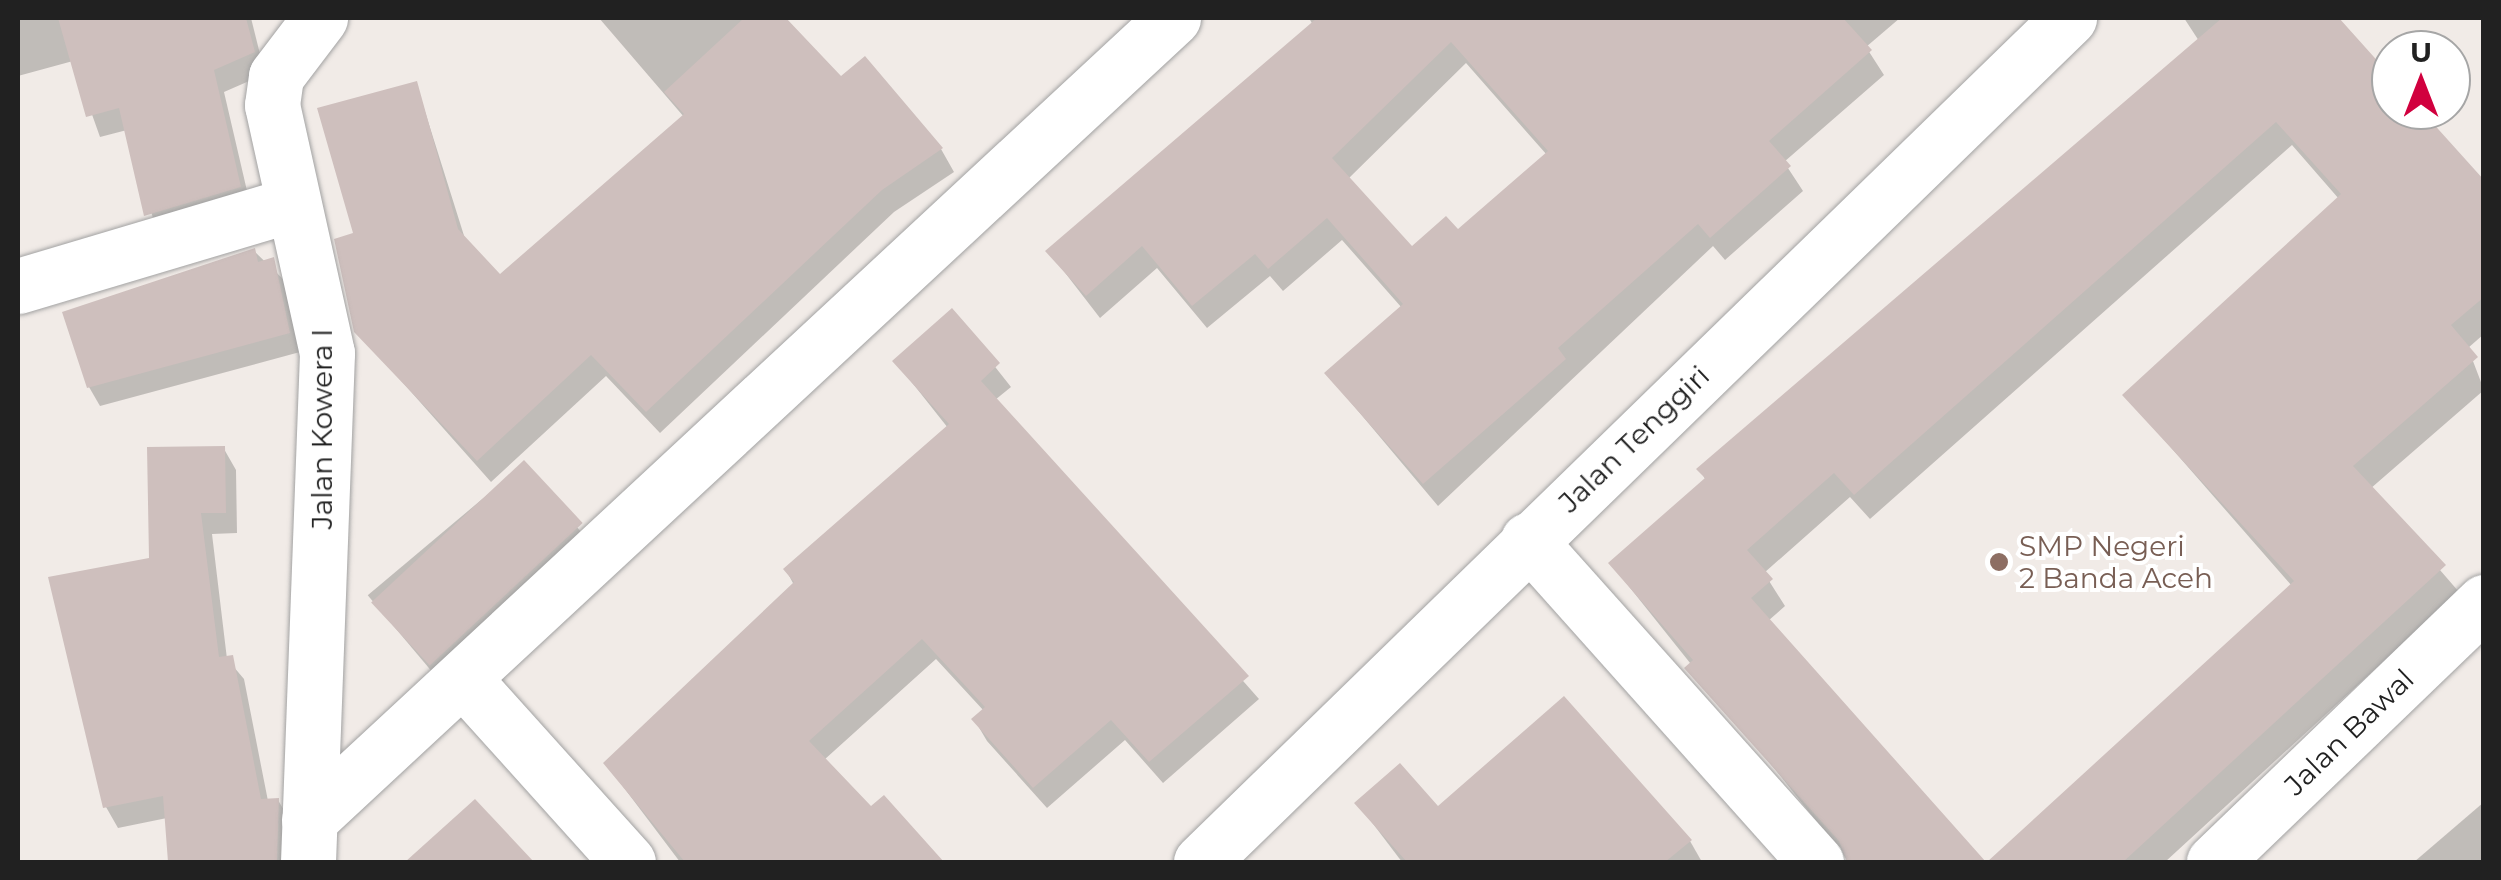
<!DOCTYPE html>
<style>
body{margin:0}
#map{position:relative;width:2501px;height:880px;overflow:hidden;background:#f1ebe7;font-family:Montserrat,sans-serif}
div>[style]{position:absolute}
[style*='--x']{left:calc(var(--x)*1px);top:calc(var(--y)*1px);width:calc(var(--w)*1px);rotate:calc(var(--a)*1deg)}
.shadow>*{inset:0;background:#0003;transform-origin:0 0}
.building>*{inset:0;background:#cebfbd;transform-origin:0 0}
.roads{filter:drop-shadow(0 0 2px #a2a2a2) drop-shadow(0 0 2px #a2a2a2)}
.street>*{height:55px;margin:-27.5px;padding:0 27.5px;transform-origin:27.5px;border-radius:27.5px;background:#fff}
.dots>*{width:28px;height:28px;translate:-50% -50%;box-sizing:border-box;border:5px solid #fff;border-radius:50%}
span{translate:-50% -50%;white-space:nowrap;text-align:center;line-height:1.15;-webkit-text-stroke:8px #fff;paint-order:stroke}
.street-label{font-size:28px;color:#212121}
.education-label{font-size:28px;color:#785e54}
.left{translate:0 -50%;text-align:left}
.frame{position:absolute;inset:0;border:20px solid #212121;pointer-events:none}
.north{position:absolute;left:2371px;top:30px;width:100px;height:100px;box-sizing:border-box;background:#fff;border:2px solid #a6a6a6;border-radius:50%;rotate:0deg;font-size:28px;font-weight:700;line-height:40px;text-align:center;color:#212121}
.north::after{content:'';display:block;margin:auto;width:35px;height:45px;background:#d1003e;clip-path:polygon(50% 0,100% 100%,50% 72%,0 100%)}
</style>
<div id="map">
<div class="shadow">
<div style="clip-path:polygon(18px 18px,251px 18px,265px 74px,224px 92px,251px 208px,158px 235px,127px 130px,100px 137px,73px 61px,18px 76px)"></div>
<div style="clip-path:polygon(599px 18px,783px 18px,840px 80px,941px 149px,954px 172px,894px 212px,660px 433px,606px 376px,491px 482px,357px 331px,356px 235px,416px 83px,466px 242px,499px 277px,684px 117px)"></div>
<div style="clip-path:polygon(evenodd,1309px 18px,1900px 18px,1866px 47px,1884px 75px,1784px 162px,1803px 191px,1725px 260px,1713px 246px,1438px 506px,1327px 374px,1402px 308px,1342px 240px,1283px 291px,1270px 276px,1207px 328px,1157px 268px,1100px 318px,1049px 252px,1313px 25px,1309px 18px,1466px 63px,1547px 155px,1458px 233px,1411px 250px,1348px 179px,1466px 63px)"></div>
<div style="clip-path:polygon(2184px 18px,2335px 18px,2391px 80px,2391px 110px,2418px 110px,2484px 184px,2484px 334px,2468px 348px,2484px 390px,2370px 489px,2459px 592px,2165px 862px,1991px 862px,2292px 586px,2125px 395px,2339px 199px,2292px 145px,1870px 519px,1850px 497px,1764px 573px,1785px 606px,1768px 621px,1983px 862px,1849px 862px,1611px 564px,1706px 481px,1700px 469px,2199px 41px)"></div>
<div style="clip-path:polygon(254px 251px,283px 279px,300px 352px,100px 406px,89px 387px)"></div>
<div style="clip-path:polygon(951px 311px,1011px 387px,995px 400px,1259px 699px,1163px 783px,1125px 740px,1047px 808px,987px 741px,974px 719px,984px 711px,936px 659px,824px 760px,871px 809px,884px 798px,940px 862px,680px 862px,606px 764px,794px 585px,786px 570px,948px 428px,895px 361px)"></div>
<div style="clip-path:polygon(224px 449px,236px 470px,237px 533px,212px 534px,227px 659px,244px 679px,268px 801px,278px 800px,290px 821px,288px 862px,170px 862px,167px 818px,118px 828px,106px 807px,151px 560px)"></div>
<div style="left:524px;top:464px;width:101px;height:204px;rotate:50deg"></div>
<div style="clip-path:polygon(474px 802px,528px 862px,409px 862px)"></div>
<div style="clip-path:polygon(2484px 802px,2484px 862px,2414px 862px)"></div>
<div style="clip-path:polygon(1358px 804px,1690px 841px,1702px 862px,1402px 862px)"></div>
</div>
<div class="building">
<div style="clip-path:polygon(58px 18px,246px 18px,255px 52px,214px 70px,241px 187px,144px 216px,119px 108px,86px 117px)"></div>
<div style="clip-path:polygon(744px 18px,786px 18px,841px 76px,865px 56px,943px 148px,882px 190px,646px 412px,591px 355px,477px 461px,354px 332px,334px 239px,353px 233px,317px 108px,417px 81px,458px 229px,500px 274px,684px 114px,664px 92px)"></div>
<div style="clip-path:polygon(evenodd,1317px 18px,1843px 18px,1872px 50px,1769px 141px,1791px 166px,1710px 238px,1698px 224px,1558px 348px,1566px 359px,1423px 484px,1324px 373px,1403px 304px,1327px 218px,1268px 269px,1255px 254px,1192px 306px,1142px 246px,1086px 296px,1045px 251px,1317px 18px,1451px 42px,1548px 151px,1458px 229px,1446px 216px,1412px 246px,1332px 158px,1451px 42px)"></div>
<div style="clip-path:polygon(2222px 18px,2339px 18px,2391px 76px,2391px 110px,2421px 110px,2484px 180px,2484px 297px,2451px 325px,2478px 357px,2353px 466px,2446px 565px,2123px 862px,1987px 862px,2294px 581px,2122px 395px,2341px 194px,2276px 122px,1854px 495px,1834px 473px,1747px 550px,1773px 579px,1751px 598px,1986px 862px,1847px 862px,1839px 841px,1684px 668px,1693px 660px,1608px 563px,1705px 478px,1696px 469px)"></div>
<div style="clip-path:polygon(255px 248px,258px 262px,274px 257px,290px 333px,87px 388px,62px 312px)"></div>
<div style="clip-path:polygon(952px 308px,1000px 363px,981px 381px,1249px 676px,1149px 762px,1111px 720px,1033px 788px,971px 719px,985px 707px,922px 639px,809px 741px,871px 806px,884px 795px,944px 862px,685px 862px,603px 763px,794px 582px,783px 569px,949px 424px,892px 361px)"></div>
<div style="clip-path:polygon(225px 446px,226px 513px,201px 513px,219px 657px,233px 655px,261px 799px,279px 798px,277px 862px,168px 862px,163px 796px,103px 808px,48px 577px,149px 558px,147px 447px)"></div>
<div style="left:524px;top:460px;width:86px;height:209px;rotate:47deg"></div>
<div style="clip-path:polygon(1564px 696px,1692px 840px,1665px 862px,1407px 862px,1354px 803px,1400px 763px,1438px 806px)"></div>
<div style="clip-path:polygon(475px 799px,534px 862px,405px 862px)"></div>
</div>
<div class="roads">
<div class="street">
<div style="--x:18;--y:286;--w:284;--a:-16.6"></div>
<div style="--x:1528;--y:540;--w:432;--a:48.2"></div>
<div style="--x:466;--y:682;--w:242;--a:48"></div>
<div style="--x:309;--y:820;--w:1179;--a:-42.87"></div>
<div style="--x:308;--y:862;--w:509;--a:-87.86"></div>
<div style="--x:327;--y:353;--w:254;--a:-102.5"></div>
<div style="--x:272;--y:105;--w:29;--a:-82"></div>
<div style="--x:276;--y:76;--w:73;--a:-52.8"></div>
<div style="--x:1201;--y:862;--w:1211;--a:-44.2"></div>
<div style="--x:2214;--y:862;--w:375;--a:-43.9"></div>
</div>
</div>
<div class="dots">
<div style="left:1999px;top:562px;background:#8d6e63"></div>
</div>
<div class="street-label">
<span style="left:322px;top:429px;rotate:-90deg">Jalan Kowera I</span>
<span style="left:1634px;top:439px;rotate:-44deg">Jalan Tenggiri</span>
<span style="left:2349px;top:732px;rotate:-44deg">Jalan Bawal</span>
</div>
<div class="education-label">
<span class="left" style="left:2019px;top:562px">SMP Negeri<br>2 Banda Aceh</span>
</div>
<div class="frame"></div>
<div class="north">U</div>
</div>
